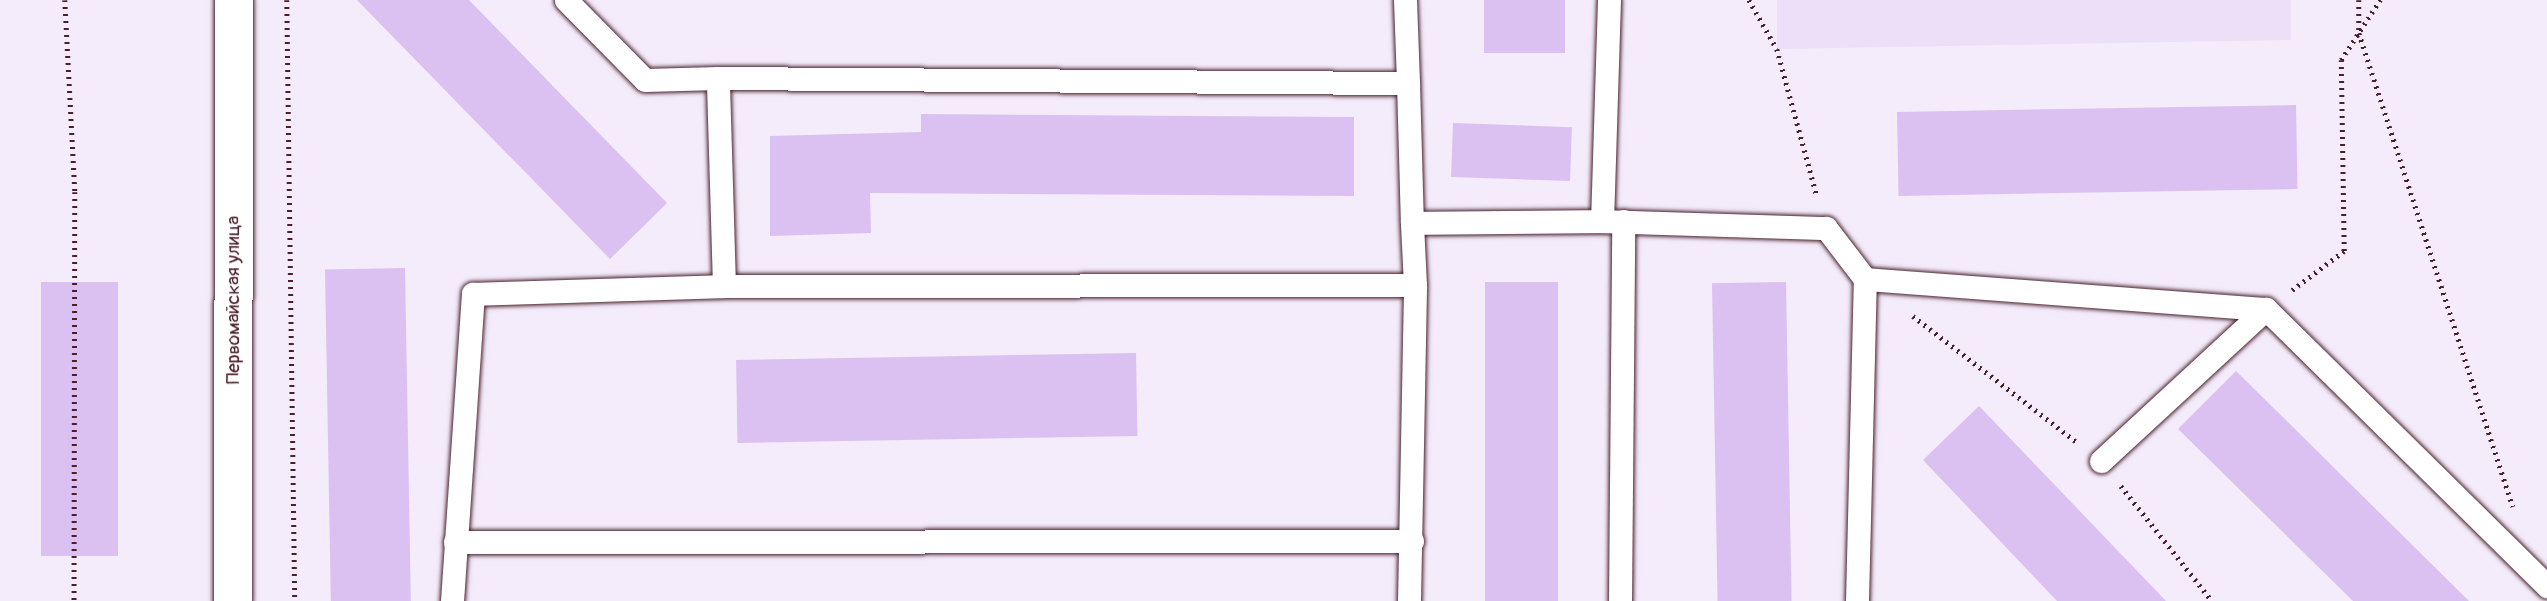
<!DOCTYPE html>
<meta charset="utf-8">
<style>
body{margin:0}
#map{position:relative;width:2547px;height:601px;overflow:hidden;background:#f4ecfb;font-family:Pangolin,sans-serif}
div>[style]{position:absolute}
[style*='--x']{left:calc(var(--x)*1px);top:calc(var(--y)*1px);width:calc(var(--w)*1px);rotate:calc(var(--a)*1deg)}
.built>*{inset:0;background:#ecdff8}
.building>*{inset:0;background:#dac1f1;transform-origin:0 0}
.path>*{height:4.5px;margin-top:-2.25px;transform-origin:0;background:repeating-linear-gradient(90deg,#4a1f2b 0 2px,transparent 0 7px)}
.roads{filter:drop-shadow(0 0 2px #4a1f2b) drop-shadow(0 0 2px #4a1f2b)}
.service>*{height:23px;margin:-11.5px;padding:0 11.5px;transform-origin:11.5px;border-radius:11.5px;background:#fff}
.tertiary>*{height:38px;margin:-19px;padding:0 19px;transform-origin:19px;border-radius:19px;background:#fff}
span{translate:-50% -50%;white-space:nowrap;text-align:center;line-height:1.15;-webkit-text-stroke:6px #fff;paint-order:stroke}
.street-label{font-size:19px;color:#4a1f2b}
</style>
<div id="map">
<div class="built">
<div style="clip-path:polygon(1777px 0,2291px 0,2291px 40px,1777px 49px)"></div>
</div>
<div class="building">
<div style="clip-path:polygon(357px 0,469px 0,667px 203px,610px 259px)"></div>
<div style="left:1484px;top:0;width:81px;height:53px"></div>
<div style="left:2296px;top:105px;width:84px;height:399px;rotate:89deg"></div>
<div style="clip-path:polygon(921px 114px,1354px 117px,1354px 196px,870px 193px,871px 233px,770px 236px,770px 136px,921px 132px)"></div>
<div style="left:1453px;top:123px;width:119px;height:54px;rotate:2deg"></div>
<div style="left:405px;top:268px;width:333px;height:80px;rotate:89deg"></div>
<div style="left:41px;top:282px;width:77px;height:274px"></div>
<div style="left:1485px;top:282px;width:73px;height:319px"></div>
<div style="left:1786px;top:282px;width:319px;height:74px;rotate:89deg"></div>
<div style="left:1136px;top:353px;width:83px;height:400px;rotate:89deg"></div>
<div style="clip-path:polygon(2236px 371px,2469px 601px,2353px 601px,2178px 429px)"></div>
<div style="clip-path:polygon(1979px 406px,2166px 601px,2057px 601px,1923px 460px)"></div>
</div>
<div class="path">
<div style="--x:65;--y:0;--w:192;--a:87"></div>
<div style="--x:75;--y:192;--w:409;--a:90.1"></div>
<div style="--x:287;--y:0;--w:601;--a:89.24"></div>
<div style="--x:1749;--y:0;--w:56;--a:60.3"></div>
<div style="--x:1777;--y:49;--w:152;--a:74.8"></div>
<div style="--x:2359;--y:0;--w:33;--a:90"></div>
<div style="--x:2359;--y:33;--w:498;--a:72"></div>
<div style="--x:2292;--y:290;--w:65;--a:-36.9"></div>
<div style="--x:2344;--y:251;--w:191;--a:-90.9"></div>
<div style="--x:2341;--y:60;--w:72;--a:-57"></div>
<div style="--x:1913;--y:316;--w:208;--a:37.6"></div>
<div style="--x:2121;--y:486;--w:147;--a:51.6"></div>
</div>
<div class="roads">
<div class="service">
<div style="--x:566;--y:0;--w:112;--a:45.4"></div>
<div style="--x:645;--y:80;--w:73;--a:-1.6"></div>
<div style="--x:1405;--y:0;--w:83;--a:87.9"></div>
<div style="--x:1609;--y:0;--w:221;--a:91.8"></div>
<div style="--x:1602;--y:221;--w:224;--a:1.8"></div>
<div style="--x:1826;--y:228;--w:64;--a:52.6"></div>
<div style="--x:1865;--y:279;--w:402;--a:4.3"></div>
<div style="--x:2266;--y:309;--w:395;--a:44.6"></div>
<div style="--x:724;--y:286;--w:691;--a:-0.08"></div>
<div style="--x:2101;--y:461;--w:224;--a:-42.7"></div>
<div style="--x:455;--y:542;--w:957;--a:-0.06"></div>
<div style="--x:452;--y:601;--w:308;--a:-86.1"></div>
<div style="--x:473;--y:294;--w:251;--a:-1.8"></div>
<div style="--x:724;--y:286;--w:208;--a:-91.7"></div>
<div style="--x:718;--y:78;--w:690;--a:0.42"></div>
<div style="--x:1408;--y:83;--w:140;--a:88.4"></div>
<div style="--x:1412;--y:223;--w:190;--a:-0.6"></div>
<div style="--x:1409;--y:601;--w:316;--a:-88.9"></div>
<div style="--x:1415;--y:285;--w:62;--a:-92.8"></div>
<div style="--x:1620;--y:601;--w:380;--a:-89.5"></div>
<div style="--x:1857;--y:601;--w:322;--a:-88.6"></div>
</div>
<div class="tertiary">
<div style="--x:233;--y:601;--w:601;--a:-89.9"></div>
</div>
</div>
<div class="street-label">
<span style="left:234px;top:300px;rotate:-90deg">Первомайская улица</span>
</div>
</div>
